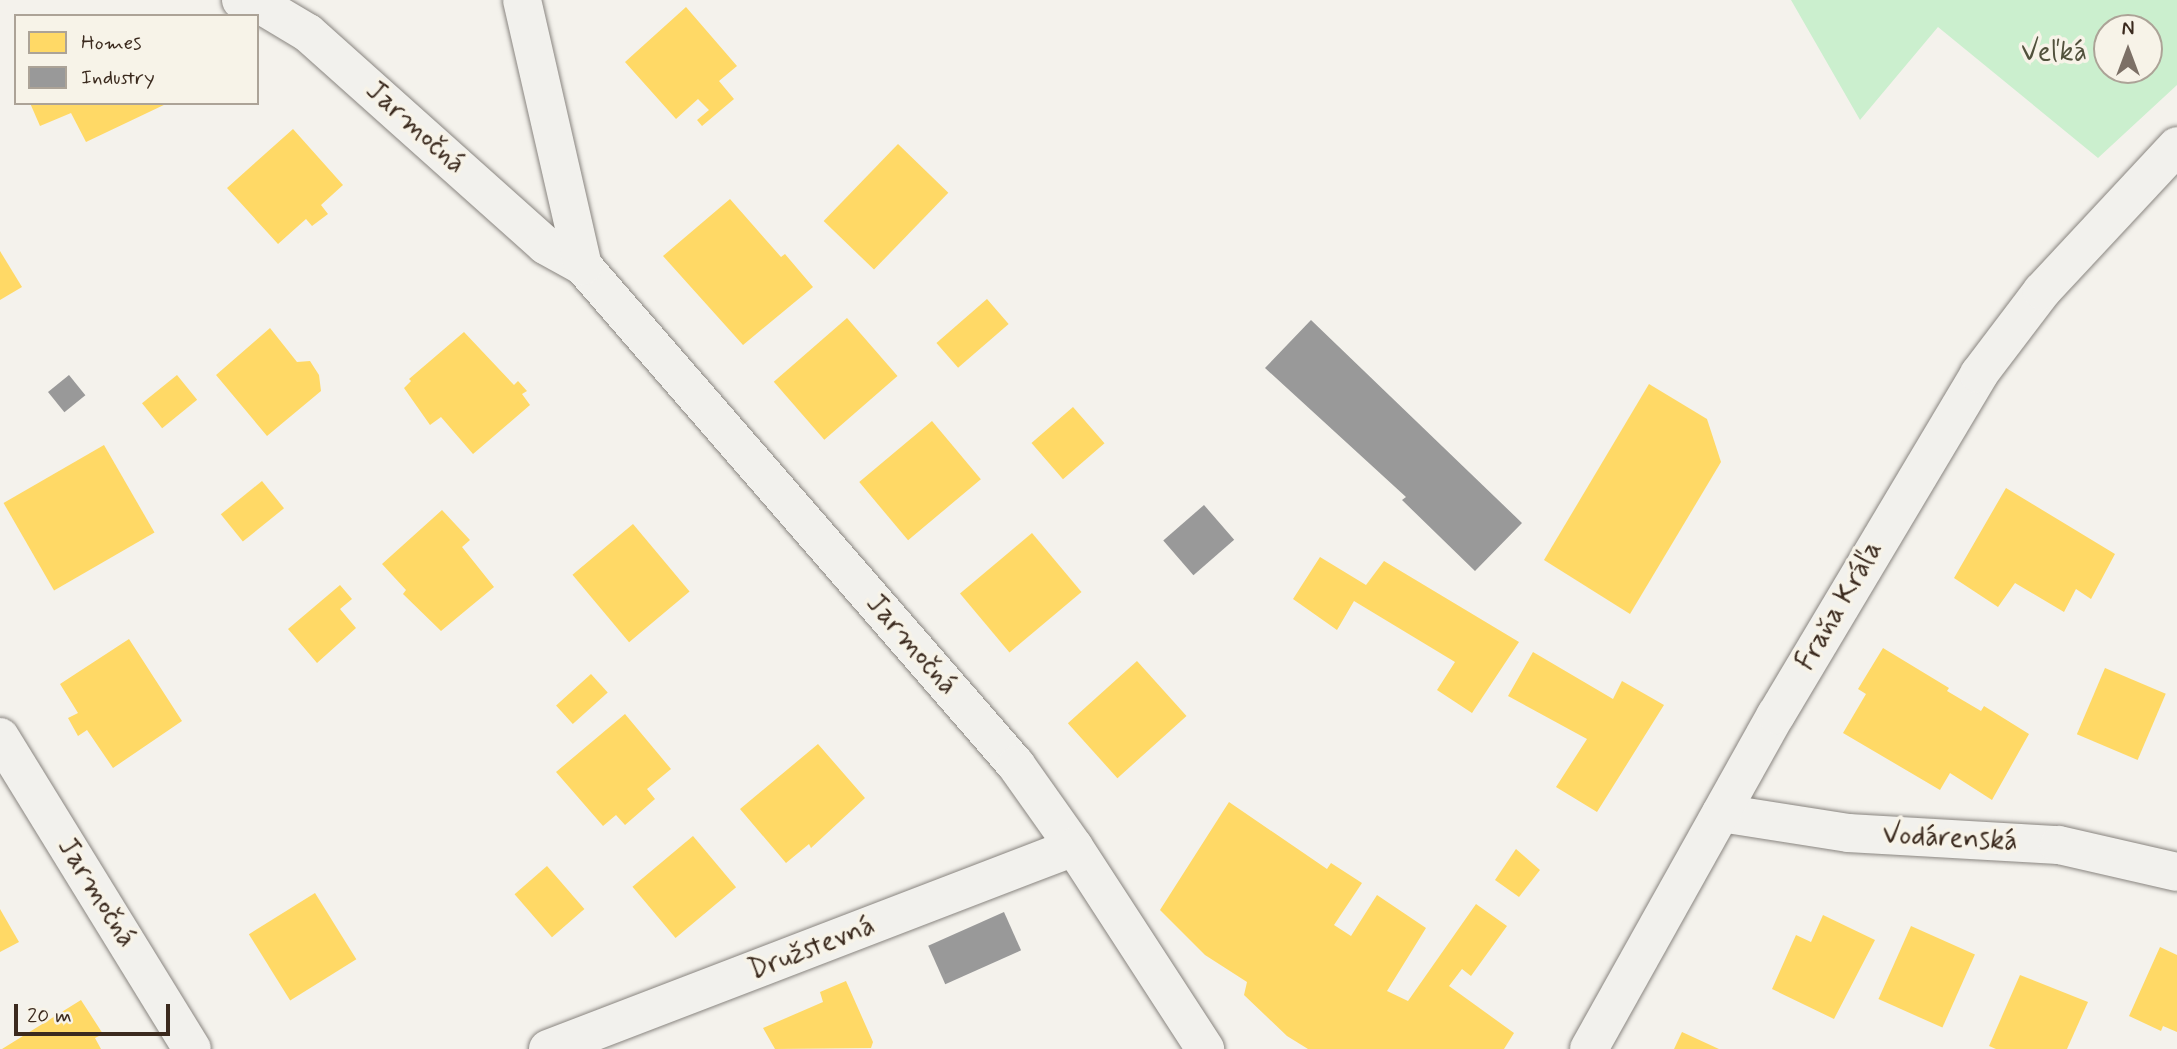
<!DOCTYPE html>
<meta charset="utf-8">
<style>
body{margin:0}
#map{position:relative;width:2177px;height:1049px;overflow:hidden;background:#f4f2ec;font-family:Mynerve,sans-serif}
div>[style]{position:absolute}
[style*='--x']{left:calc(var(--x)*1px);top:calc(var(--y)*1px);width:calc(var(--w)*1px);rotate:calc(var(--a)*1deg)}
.green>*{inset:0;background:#cbefce}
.homes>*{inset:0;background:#ffd966;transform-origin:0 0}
.industry>*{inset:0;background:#999;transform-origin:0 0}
.roads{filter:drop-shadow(0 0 2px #898580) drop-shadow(0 0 2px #898580)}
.street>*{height:38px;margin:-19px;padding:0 19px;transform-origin:19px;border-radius:19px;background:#f2f1ed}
.secondary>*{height:38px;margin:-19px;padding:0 19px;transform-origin:19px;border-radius:19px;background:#f2f1ed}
span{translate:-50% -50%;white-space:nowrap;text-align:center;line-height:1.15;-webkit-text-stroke:7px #f7f3e8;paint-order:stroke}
.park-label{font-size:28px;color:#51513c}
.street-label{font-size:28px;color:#3b2a1e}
.legend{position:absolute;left:14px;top:14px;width:245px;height:91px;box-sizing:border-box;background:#f7f3e8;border:2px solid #aca397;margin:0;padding:9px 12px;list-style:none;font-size:21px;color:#3b2a1e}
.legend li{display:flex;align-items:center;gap:14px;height:35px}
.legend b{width:35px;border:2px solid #aca397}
.north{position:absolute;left:2093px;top:14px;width:70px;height:70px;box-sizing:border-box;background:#f7f3e8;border:2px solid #aca397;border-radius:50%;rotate:0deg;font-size:19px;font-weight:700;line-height:28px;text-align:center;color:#3b2a1e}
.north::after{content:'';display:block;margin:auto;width:24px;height:32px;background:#7c7066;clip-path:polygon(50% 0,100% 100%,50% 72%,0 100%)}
.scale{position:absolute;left:14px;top:1004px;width:156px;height:32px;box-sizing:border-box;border:4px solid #3b2a1e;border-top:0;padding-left:9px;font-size:21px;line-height:24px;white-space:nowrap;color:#3b2a1e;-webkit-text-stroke:5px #f7f3e8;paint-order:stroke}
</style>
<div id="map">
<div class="green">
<div style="clip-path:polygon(evenodd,1791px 0,2177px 0,2177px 85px,2098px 158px,1938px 27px,1860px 120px,1791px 0,2107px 28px,2149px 28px,2149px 70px,2107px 70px,2107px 28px)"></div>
</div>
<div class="homes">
<div style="clip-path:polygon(686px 7px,737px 66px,719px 81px,734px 99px,702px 126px,697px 120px,709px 110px,698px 99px,676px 119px,625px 62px)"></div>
<div style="clip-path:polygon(30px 103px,168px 103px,86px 142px,71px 113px,40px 126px)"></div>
<div style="clip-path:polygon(293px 129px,343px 185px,321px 205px,328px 214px,312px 226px,306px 219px,278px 244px,227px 188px)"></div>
<div style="left:898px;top:144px;width:70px;height:107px;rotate:44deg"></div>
<div style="clip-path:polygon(730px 199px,781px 257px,785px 254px,813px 287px,743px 345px,663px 256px)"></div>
<div style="clip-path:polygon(0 251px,22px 287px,0 300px)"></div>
<div style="left:987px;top:299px;width:33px;height:67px;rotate:49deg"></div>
<div style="left:847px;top:318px;width:77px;height:97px;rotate:49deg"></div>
<div style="clip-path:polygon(270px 328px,297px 362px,310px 361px,319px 375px,321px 391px,267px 436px,216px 375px)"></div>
<div style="clip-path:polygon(464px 332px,514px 385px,518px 381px,527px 391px,522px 394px,530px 405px,473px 454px,441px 417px,430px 425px,404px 388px,411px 381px,409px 379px)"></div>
<div style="left:177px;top:375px;width:32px;height:45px;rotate:51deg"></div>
<div style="clip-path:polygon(1649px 384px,1707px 419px,1721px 462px,1630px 614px,1544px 560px)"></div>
<div style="left:1073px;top:407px;width:48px;height:55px;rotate:49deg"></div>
<div style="left:932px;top:421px;width:76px;height:95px;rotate:50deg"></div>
<div style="left:104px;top:445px;width:101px;height:116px;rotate:60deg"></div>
<div style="left:262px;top:481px;width:35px;height:53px;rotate:51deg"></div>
<div style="clip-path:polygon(2006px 488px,2115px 554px,2091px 599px,2076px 589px,2064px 612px,2015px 583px,1998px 607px,1954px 578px)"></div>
<div style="clip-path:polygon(442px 510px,470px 540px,462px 547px,494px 587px,441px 631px,403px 594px,406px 590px,382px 564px)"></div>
<div style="left:633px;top:524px;width:88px;height:79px;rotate:50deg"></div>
<div style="left:1032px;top:533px;width:77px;height:94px;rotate:50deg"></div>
<div style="clip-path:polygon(1320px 557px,1366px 585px,1384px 561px,1519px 642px,1472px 713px,1437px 690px,1455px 662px,1354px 601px,1337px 630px,1293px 599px)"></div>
<div style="clip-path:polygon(340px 585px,352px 599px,340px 609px,356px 628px,317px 663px,288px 629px)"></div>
<div style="clip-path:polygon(129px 639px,182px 721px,113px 768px,87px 730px,78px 736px,68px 718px,78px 713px,60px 684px)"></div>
<div style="clip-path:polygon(1883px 648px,1949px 688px,1947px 691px,1981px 711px,1984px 706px,2029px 734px,1992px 800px,1950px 773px,1940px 790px,1843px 733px,1866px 694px,1858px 689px)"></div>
<div style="clip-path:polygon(1533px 652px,1613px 699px,1622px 681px,1664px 705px,1597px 812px,1556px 787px,1587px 739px,1508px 696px)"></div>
<div style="left:1137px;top:661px;width:74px;height:93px;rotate:48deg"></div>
<div style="left:2105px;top:668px;width:66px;height:72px;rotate:23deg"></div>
<div style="left:591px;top:674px;width:25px;height:47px;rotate:48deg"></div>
<div style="clip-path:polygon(625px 714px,671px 769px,647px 789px,655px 799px,625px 825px,616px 815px,603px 826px,556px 772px)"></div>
<div style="clip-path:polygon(818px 744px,865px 798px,811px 848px,809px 844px,786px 863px,740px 809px)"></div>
<div style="clip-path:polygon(1229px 802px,1327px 869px,1331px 863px,1362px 883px,1334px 925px,1351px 936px,1377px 895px,1426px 928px,1387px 991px,1408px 1001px,1476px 904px,1507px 926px,1471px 976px,1462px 969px,1449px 986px,1514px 1033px,1504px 1049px,1308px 1049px,1287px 1036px,1244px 995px,1247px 982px,1205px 955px,1160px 910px)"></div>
<div style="left:693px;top:836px;width:67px;height:79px;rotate:50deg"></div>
<div style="clip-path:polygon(1516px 849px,1540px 870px,1519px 897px,1495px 880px)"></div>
<div style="left:547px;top:866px;width:57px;height:43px;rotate:49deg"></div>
<div style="left:315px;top:893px;width:78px;height:78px;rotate:58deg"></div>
<div style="clip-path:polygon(0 909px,19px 942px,0 952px)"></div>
<div style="clip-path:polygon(1823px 915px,1875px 940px,1834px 1019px,1772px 989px,1796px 935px,1811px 942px)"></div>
<div style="left:1911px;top:926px;width:70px;height:80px;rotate:24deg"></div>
<div style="clip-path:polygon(2160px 947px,2177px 955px,2177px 1032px,2163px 1026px,2161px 1031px,2129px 1016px)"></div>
<div style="clip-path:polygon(2020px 975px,2088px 1002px,2067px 1049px,1996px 1049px,1989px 1046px)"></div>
<div style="clip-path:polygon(846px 981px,873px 1042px,871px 1048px,775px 1049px,763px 1028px,823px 1002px,820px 992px)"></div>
<div style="clip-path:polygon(81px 1000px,103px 1034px,95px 1038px,101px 1049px,2px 1049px)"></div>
<div style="clip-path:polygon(1682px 1032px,1719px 1049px,1674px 1049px)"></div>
</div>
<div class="industry">
<div style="clip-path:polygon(1311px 320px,1522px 523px,1475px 571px,1402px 500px,1406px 497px,1265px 368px)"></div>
<div style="left:69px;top:375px;width:26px;height:27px;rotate:51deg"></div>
<div style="left:1204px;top:505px;width:46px;height:54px;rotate:49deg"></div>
<div style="left:1004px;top:912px;width:42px;height:83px;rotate:66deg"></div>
</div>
<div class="roads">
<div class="street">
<div style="--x:241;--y:0;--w:26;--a:18"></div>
<div style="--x:266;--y:8;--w:49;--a:30.8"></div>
<div style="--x:308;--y:33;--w:318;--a:41.8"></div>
<div style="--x:545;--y:245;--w:43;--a:28.9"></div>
<div style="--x:583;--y:266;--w:661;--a:49.05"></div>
<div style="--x:1016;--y:765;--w:100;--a:54.7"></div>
<div style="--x:1074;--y:847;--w:241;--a:57"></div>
<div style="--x:522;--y:0;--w:273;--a:77.1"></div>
<div style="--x:0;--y:737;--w:366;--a:58.4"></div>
<div style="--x:1721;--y:813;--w:129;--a:8.9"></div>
<div style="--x:1848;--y:833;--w:211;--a:3.3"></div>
<div style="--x:2059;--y:845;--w:121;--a:12.9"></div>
<div style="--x:548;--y:1049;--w:563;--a:-21.01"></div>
</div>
<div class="secondary">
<div style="--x:1589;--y:1049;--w:383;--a:-60.8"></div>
<div style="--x:1776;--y:715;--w:397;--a:-59.2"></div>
<div style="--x:1979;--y:374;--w:104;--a:-52.8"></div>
<div style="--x:2042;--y:291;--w:198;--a:-47"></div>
</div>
</div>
<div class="park-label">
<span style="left:2054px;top:53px">Veľká</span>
</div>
<div class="street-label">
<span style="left:415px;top:128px;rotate:42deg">Jarmočná</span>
<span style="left:1840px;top:606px;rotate:-60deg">Fraňa Kráľa</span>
<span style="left:911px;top:645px;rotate:49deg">Jarmočná</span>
<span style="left:1950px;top:839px;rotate:3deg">Vodárenská</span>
<span style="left:96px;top:893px;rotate:58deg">Jarmočná</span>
<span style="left:812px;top:949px;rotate:-21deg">Družstevná</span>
</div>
<ul class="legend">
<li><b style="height:19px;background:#ffd966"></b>Homes</li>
<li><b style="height:19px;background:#999"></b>Industry</li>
</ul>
<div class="north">N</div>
<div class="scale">20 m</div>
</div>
